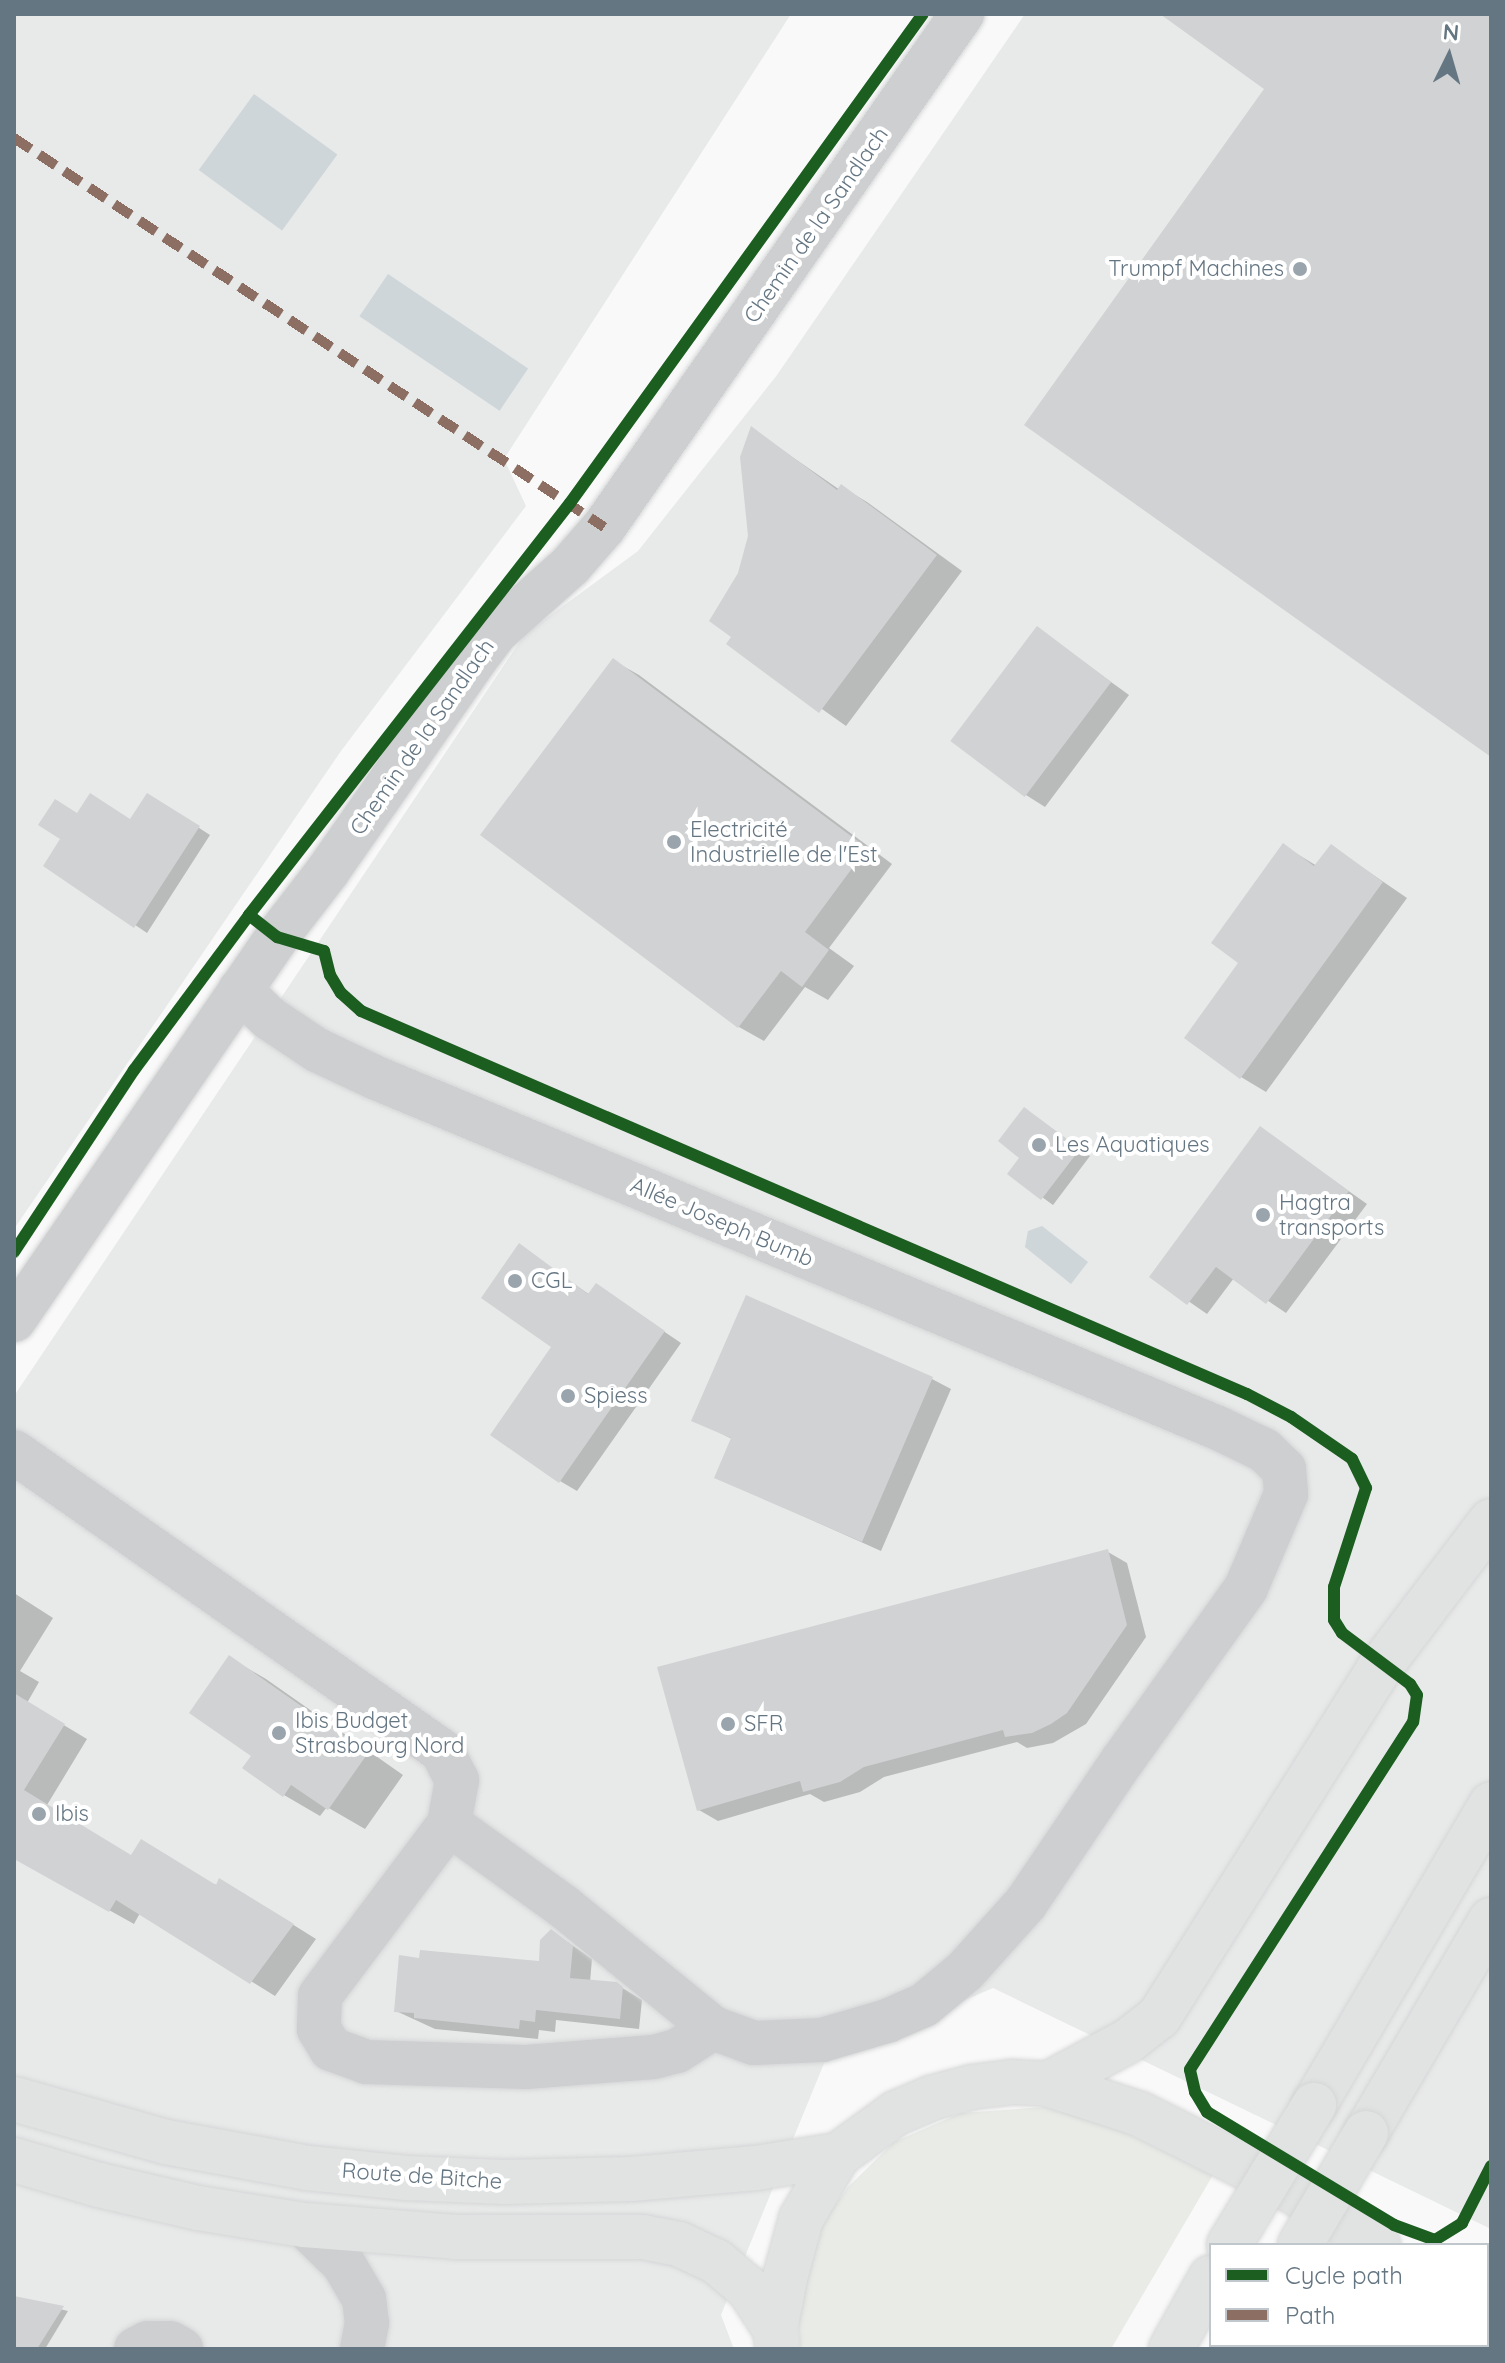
<!DOCTYPE html>
<meta charset="utf-8">
<style>
body{margin:0}
#map{position:relative;width:1505px;height:2363px;overflow:hidden;background:#f9f9f9;font-family:Quicksand,sans-serif}
div>[style]{position:absolute}
[style*='--x']{left:calc(var(--x)*1px);top:calc(var(--y)*1px);width:calc(var(--w)*1px);rotate:calc(var(--a)*1deg)}
.built>*{inset:0;background:#e8e9e9}
.green>*{inset:0;background:#e8ebe6;transform-origin:0 0}
.water>*{inset:0;background:#ced6d9;transform-origin:0 0}
.shadow>*{inset:0;background:#0003}
.building>*{inset:0;background:#d0d2d3;transform-origin:0 0}
.roads{filter:drop-shadow(0 0 2px #d5d6d7) drop-shadow(0 0 2px #d5d6d7)}
.minor>*{height:44px;margin:-22px;padding:0 22px;transform-origin:22px;border-radius:22px;background:#cecfd0}
.major>*{height:44px;margin:-22px;padding:0 22px;transform-origin:22px;border-radius:22px;background:#e1e2e2}
.highway>*{height:44px;margin:-22px;padding:0 22px;transform-origin:22px;border-radius:22px;background:#e1e2e2}
.bridges{filter:drop-shadow(0 0 2px #d5d6d6) drop-shadow(0 0 2px #d5d6d6)}
.highway-bridge>*{height:44px;margin:-22px;padding:0 22px;transform-origin:22px;border-radius:22px;background:#e1e2e2}
.quiet>*{height:10px;margin-top:-5px;transform-origin:0;background:repeating-linear-gradient(90deg,#8d6e63 0 20px,transparent 0 30px)}
.cycleway>*{height:12px;margin:-6px;padding:0 6px;transform-origin:6px;border-radius:6px;background:#1b5e20}
.dots>*{width:22px;height:22px;translate:-50% -50%;box-sizing:border-box;border:4px solid #fff;border-radius:50%}
span{translate:-50% -50%;white-space:nowrap;text-align:center;line-height:1.15;-webkit-text-stroke:8px #fff;paint-order:stroke}
.street-label{font-size:22px;color:#657683}
.poi-label{font-size:22px;color:#657683}
.right{translate:-100% -50%;text-align:right}
.left{translate:0 -50%;text-align:left}
.frame{position:absolute;inset:0;border:16px solid #657683;pointer-events:none}
.legend{position:absolute;left:1209px;top:2243px;width:280px;height:104px;box-sizing:border-box;background:#fff;border:2px solid #c1c8cd;margin:0;padding:10px 14px;list-style:none;font-size:24px;color:#657683}
.legend li{display:flex;align-items:center;gap:16px;height:40px}
.legend b{width:40px;border:2px solid #c1c8cd}
.north{position:absolute;left:1409px;top:16px;width:80px;height:80px;-webkit-text-stroke:6px #fff;paint-order:stroke;rotate:5deg;font-size:22px;font-weight:700;line-height:32px;text-align:center;color:#657683}
.north::after{content:'';display:block;margin:auto;width:28px;height:36px;background:#657683;clip-path:polygon(50% 0,100% 100%,50% 72%,0 100%)}
</style>
<div id="map">
<div class="built">
<div style="clip-path:polygon(14px 14px,791px 14px,504px 459px,526px 506px,341px 751px,14px 1229px)"></div>
<div style="clip-path:polygon(1025px 14px,1491px 14px,1491px 2229px,993px 1988px,825px 2061px,721px 2315px,734px 2349px,14px 2349px,14px 1396px,525px 634px,638px 551px,777px 375px)"></div>
</div>
<div class="green">
<div style="clip-path:polygon(1044px 2107px,1104px 2122px,1213px 2175px,1111px 2349px,800px 2349px,797px 2297px,813px 2235px,848px 2187px,894px 2142px,961px 2113px)"></div>
<div style="left:1306px;top:2345px;width:159px;height:5px"></div>
</div>
<div class="water">
<div style="left:254px;top:94px;width:103px;height:94px;rotate:36deg"></div>
<div style="left:388px;top:274px;width:169px;height:51px;rotate:34deg"></div>
<div style="clip-path:polygon(1042px 1226px,1088px 1262px,1071px 1284px,1025px 1247px,1028px 1231px)"></div>
</div>
<div class="shadow">
<div style="clip-path:polygon(752px 429px,840px 490px,842px 487px,867px 502px,962px 571px,846px 726px,729px 643px,734px 637px,740px 574px,750px 536px)"></div>
<div style="clip-path:polygon(1038px 629px,1129px 695px,1045px 807px,1026px 795px)"></div>
<div style="clip-path:polygon(614px 661px,639px 675px,892px 864px,829px 948px,854px 966px,828px 1000px,805px 987px,764px 1041px,739px 1027px)"></div>
<div style="clip-path:polygon(159px 802px,210px 835px,147px 933px,46px 865px,78px 815px,131px 821px)"></div>
<div style="clip-path:polygon(1284px 846px,1317px 866px,1331px 846px,1407px 898px,1266px 1092px,1241px 1077px,1240px 962px)"></div>
<div style="clip-path:polygon(1025px 1109px,1090px 1156px,1053px 1205px,1010px 1174px,1022px 1158px)"></div>
<div style="clip-path:polygon(1261px 1129px,1367px 1204px,1286px 1313px,1234px 1278px,1207px 1314px,1152px 1276px)"></div>
<div style="clip-path:polygon(520px 1246px,590px 1295px,597px 1286px,681px 1343px,577px 1491px,560px 1481px,554px 1347px)"></div>
<div style="clip-path:polygon(932px 1379px,951px 1389px,881px 1551px,716px 1477px,732px 1439px,694px 1420px)"></div>
<div style="clip-path:polygon(1108px 1552px,1127px 1563px,1146px 1637px,1086px 1724px,1053px 1743px,1027px 1748px,1017px 1742px,884px 1777px,860px 1792px,824px 1802px,810px 1794px,718px 1821px,699px 1810px)"></div>
<div style="clip-path:polygon(14px 1593px,53px 1618px,20px 1671px,39px 1682px,27px 1703px,87px 1739px,47px 1805px,132px 1857px,244px 1894px,316px 1939px,275px 1996px,140px 1913px,134px 1924px,14px 1857px)"></div>
<div style="clip-path:polygon(230px 1658px,266px 1679px,403px 1775px,365px 1829px,327px 1807px,320px 1816px,284px 1795px,253px 1756px)"></div>
<div style="clip-path:polygon(552px 1931px,592px 1959px,590px 1982px,616px 1984px,642px 2000px,639px 2029px,556px 2020px,555px 2032px,539px 2030px,538px 2039px,435px 2029px,396px 2011px,540px 1963px)"></div>
<div style="clip-path:polygon(14px 2298px,68px 2311px,45px 2349px,14px 2349px)"></div>
</div>
<div class="building">
<div style="clip-path:polygon(1160px 14px,1491px 14px,1491px 757px,1024px 425px,1264px 89px)"></div>
<div style="clip-path:polygon(751px 426px,837px 490px,841px 484px,937px 555px,819px 713px,726px 644px,731px 637px,709px 621px,738px 573px,748px 536px,740px 457px)"></div>
<div style="left:1037px;top:626px;width:93px;height:144px;rotate:37deg"></div>
<div style="clip-path:polygon(613px 658px,867px 848px,805px 932px,829px 950px,802px 987px,781px 971px,738px 1028px,480px 835px)"></div>
<div style="clip-path:polygon(90px 793px,130px 819px,147px 793px,200px 826px,134px 928px,43px 866px,60px 839px,38px 825px,55px 799px,77px 813px)"></div>
<div style="clip-path:polygon(1283px 843px,1314px 866px,1331px 844px,1383px 882px,1240px 1079px,1184px 1038px,1238px 963px,1211px 943px)"></div>
<div style="clip-path:polygon(1024px 1107px,1080px 1149px,1041px 1200px,1007px 1174px,1019px 1158px,998px 1141px)"></div>
<div style="clip-path:polygon(1260px 1126px,1349px 1191px,1266px 1304px,1216px 1267px,1187px 1305px,1149px 1277px)"></div>
<div style="clip-path:polygon(519px 1243px,588px 1294px,596px 1283px,665px 1331px,559px 1483px,490px 1435px,551px 1347px,481px 1298px)"></div>
<div style="clip-path:polygon(746px 1295px,933px 1377px,862px 1542px,714px 1478px,731px 1438px,691px 1421px)"></div>
<div style="clip-path:polygon(1108px 1549px,1127px 1625px,1067px 1713px,1051px 1724px,1032px 1733px,1005px 1737px,1003px 1730px,864px 1767px,840px 1782px,803px 1792px,800px 1781px,697px 1811px,657px 1667px)"></div>
<div style="clip-path:polygon(229px 1655px,368px 1753px,328px 1810px,291px 1785px,283px 1797px,242px 1768px,251px 1756px,189px 1713px)"></div>
<div style="clip-path:polygon(14px 1693px,65px 1724px,24px 1790px,131px 1855px,141px 1839px,216px 1885px,219px 1878px,294px 1924px,250px 1984px,116px 1900px,109px 1912px,14px 1859px)"></div>
<div style="clip-path:polygon(551px 1929px,573px 1946px,570px 1978px,617px 1982px,623px 1987px,620px 2019px,536px 2010px,535px 2022px,520px 2020px,519px 2029px,414px 2018px,414px 2013px,394px 2012px,399px 1955px,419px 1958px,420px 1950px,539px 1961px,540px 1940px)"></div>
<div style="clip-path:polygon(14px 2296px,64px 2306px,37px 2349px,14px 2349px)"></div>
</div>
<div class="roads">
<div class="minor">
<div style="--x:240;--y:990;--w:40;--a:44"></div>
<div style="--x:269;--y:1018;--w:58;--a:33.7"></div>
<div style="--x:317;--y:1050;--w:63;--a:25.3"></div>
<div style="--x:374;--y:1077;--w:914;--a:22.58"></div>
<div style="--x:1218;--y:1428;--w:51;--a:25.6"></div>
<div style="--x:1264;--y:1450;--w:28;--a:44"></div>
<div style="--x:1284;--y:1469;--w:25;--a:85"></div>
<div style="--x:1286;--y:1494;--w:102;--a:113.1"></div>
<div style="--x:1246;--y:1588;--w:213;--a:125.6"></div>
<div style="--x:1122;--y:1761;--w:171;--a:124.1"></div>
<div style="--x:1026;--y:1903;--w:91;--a:131.9"></div>
<div style="--x:965;--y:1971;--w:53;--a:140.3"></div>
<div style="--x:924;--y:2005;--w:40;--a:156.6"></div>
<div style="--x:887;--y:2021;--w:68;--a:163.7"></div>
<div style="--x:822;--y:2040;--w:68;--a:177.5"></div>
<div style="--x:754;--y:2043;--w:44;--a:-159.9"></div>
<div style="--x:713;--y:2028;--w:193;--a:-140.9"></div>
<div style="--x:563;--y:1906;--w:140;--a:-144.3"></div>
<div style="--x:14;--y:1320;--w:465;--a:-55.5"></div>
<div style="--x:277;--y:937;--w:82;--a:-52.4"></div>
<div style="--x:327;--y:872;--w:257;--a:-55.1"></div>
<div style="--x:474;--y:661;--w:38;--a:-53"></div>
<div style="--x:497;--y:631;--w:98;--a:-41.7"></div>
<div style="--x:570;--y:566;--w:52;--a:-48.9"></div>
<div style="--x:604;--y:527;--w:626;--a:-55.09"></div>
<div style="--x:14;--y:1452;--w:522;--a:34.94"></div>
<div style="--x:442;--y:1751;--w:33;--a:63"></div>
<div style="--x:457;--y:1780;--w:45;--a:100.3"></div>
<div style="--x:449;--y:1824;--w:215;--a:126.9"></div>
<div style="--x:320;--y:1996;--w:33;--a:92"></div>
<div style="--x:319;--y:2029;--w:23;--a:59"></div>
<div style="--x:331;--y:2049;--w:37;--a:20"></div>
<div style="--x:366;--y:2062;--w:160;--a:1.8"></div>
<div style="--x:526;--y:2067;--w:128;--a:-4.5"></div>
<div style="--x:654;--y:2057;--w:24;--a:-15"></div>
<div style="--x:677;--y:2051;--w:43;--a:-32.6"></div>
<div style="--x:304;--y:2225;--w:54;--a:44.3"></div>
<div style="--x:343;--y:2263;--w:42;--a:59.7"></div>
<div style="--x:364;--y:2299;--w:24;--a:83"></div>
<div style="--x:367;--y:2323;--w:26;--a:101"></div>
<div style="--x:136;--y:2349;--w:13;--a:-27"></div>
<div style="--x:148;--y:2343;--w:22;--a:0"></div>
<div style="--x:170;--y:2343;--w:13;--a:29"></div>
</div>
<div class="major">
<div style="--x:14;--y:2099;--w:158;--a:15.8"></div>
<div style="--x:166;--y:2142;--w:144;--a:10.4"></div>
<div style="--x:308;--y:2168;--w:99;--a:5.8"></div>
<div style="--x:406;--y:2178;--w:98;--a:2.3"></div>
<div style="--x:504;--y:2182;--w:128;--a:-1.3"></div>
<div style="--x:632;--y:2179;--w:124;--a:-5.1"></div>
<div style="--x:756;--y:2168;--w:83;--a:-9"></div>
<div style="--x:14;--y:2160;--w:89;--a:16.4"></div>
<div style="--x:99;--y:2185;--w:102;--a:13.1"></div>
<div style="--x:198;--y:2208;--w:107;--a:9.1"></div>
<div style="--x:304;--y:2225;--w:152;--a:4.5"></div>
<div style="--x:456;--y:2237;--w:187;--a:0"></div>
<div style="--x:643;--y:2237;--w:37;--a:11"></div>
<div style="--x:679;--y:2244;--w:42;--a:25.3"></div>
<div style="--x:717;--y:2262;--w:42;--a:40.2"></div>
<div style="--x:749;--y:2289;--w:48;--a:57"></div>
<div style="--x:1487;--y:2331;--w:5;--a:37"></div>
<div style="--x:777;--y:2343;--w:14;--a:-98"></div>
<div style="--x:775;--y:2329;--w:56;--a:-78.7"></div>
<div style="--x:786;--y:2274;--w:57;--a:-74.7"></div>
<div style="--x:801;--y:2219;--w:74;--a:-60"></div>
<div style="--x:838;--y:2155;--w:72;--a:-35.9"></div>
<div style="--x:896;--y:2113;--w:38;--a:-23"></div>
<div style="--x:931;--y:2098;--w:42;--a:-15"></div>
<div style="--x:972;--y:2087;--w:40;--a:-7.1"></div>
<div style="--x:1012;--y:2082;--w:36;--a:3"></div>
<div style="--x:1048;--y:2084;--w:97;--a:18.1"></div>
<div style="--x:1140;--y:2114;--w:169;--a:26.7"></div>
<div style="--x:1291;--y:2190;--w:103;--a:32.3"></div>
</div>
<div class="highway">
<div style="--x:1048;--y:2084;--w:91;--a:-28.3"></div>
<div style="--x:1128;--y:2041;--w:39;--a:-38"></div>
<div style="--x:1159;--y:2017;--w:410;--a:-57.7"></div>
<div style="--x:1378;--y:1670;--w:187;--a:-52.8"></div>
<div style="--x:1314;--y:2105;--w:349;--a:-59.5"></div>
<div style="--x:1366;--y:2133;--w:247;--a:-59.6"></div>
<div style="--x:1171;--y:2349;--w:82;--a:-60.9"></div>
<div style="--x:1240;--y:2349;--w:4;--a:-63"></div>
</div>
</div>
<div class="bridges">
<div class="highway-bridge">
<div style="--x:1229;--y:2245;--w:164;--a:-58.7"></div>
<div style="--x:1300;--y:2245;--w:130;--a:-59.5"></div>
</div>
</div>
<div class="quiet">
<div style="--x:14;--y:138;--w:707;--a:33.4"></div>
</div>
<div class="cycleway">
<div style="--x:249;--y:915;--w:36;--a:38"></div>
<div style="--x:277;--y:937;--w:49;--a:16.6"></div>
<div style="--x:324;--y:951;--w:25;--a:76"></div>
<div style="--x:330;--y:975;--w:21;--a:59"></div>
<div style="--x:341;--y:993;--w:27;--a:42"></div>
<div style="--x:361;--y:1011;--w:965;--a:23.38"></div>
<div style="--x:1247;--y:1394;--w:50;--a:27.6"></div>
<div style="--x:1291;--y:1417;--w:74;--a:34.5"></div>
<div style="--x:1352;--y:1459;--w:32;--a:64"></div>
<div style="--x:1366;--y:1488;--w:104;--a:107.9"></div>
<div style="--x:1334;--y:1587;--w:33;--a:90"></div>
<div style="--x:1334;--y:1620;--w:15;--a:58"></div>
<div style="--x:1342;--y:1633;--w:85;--a:36.9"></div>
<div style="--x:1410;--y:1684;--w:13;--a:58"></div>
<div style="--x:1417;--y:1695;--w:27;--a:98"></div>
<div style="--x:1413;--y:1722;--w:413;--a:122.7"></div>
<div style="--x:1190;--y:2070;--w:23;--a:77"></div>
<div style="--x:1195;--y:2092;--w:23;--a:59"></div>
<div style="--x:1207;--y:2112;--w:218;--a:31.1"></div>
<div style="--x:1394;--y:2225;--w:44;--a:20.1"></div>
<div style="--x:1435;--y:2240;--w:32;--a:-32"></div>
<div style="--x:1462;--y:2223;--w:64;--a:-63"></div>
<div style="--x:14;--y:1252;--w:218;--a:-56.6"></div>
<div style="--x:134;--y:1070;--w:193;--a:-53.4"></div>
<div style="--x:249;--y:915;--w:522;--a:-52.08"></div>
<div style="--x:570;--y:503;--w:603;--a:-54.18"></div>
</div>
<div class="dots">
<div style="left:1300px;top:269px;background:#99a4ac"></div>
<div style="left:674px;top:842px;background:#99a4ac"></div>
<div style="left:1039px;top:1145px;background:#99a4ac"></div>
<div style="left:1263px;top:1215px;background:#99a4ac"></div>
<div style="left:515px;top:1281px;background:#99a4ac"></div>
<div style="left:568px;top:1396px;background:#99a4ac"></div>
<div style="left:728px;top:1724px;background:#99a4ac"></div>
<div style="left:279px;top:1733px;background:#99a4ac"></div>
<div style="left:39px;top:1814px;background:#99a4ac"></div>
</div>
<div class="street-label">
<span style="left:816px;top:225px;rotate:-55deg">Chemin de la Sandlach</span>
<span style="left:422px;top:737px;rotate:-55deg">Chemin de la Sandlach</span>
<span style="left:722px;top:1222px;rotate:23deg">Allée Joseph Bumb</span>
<span style="left:422px;top:2176px;rotate:4deg">Route de Bitche</span>
</div>
<div class="poi-label">
<span class="right" style="left:1284px;top:269px">Trumpf Machines</span>
<span class="left" style="left:690px;top:842px">Electricité<br>Industrielle de l'Est</span>
<span class="left" style="left:1055px;top:1145px">Les Aquatiques</span>
<span class="left" style="left:1279px;top:1215px">Hagtra<br>transports</span>
<span class="left" style="left:531px;top:1281px">CGL</span>
<span class="left" style="left:584px;top:1396px">Spiess</span>
<span class="left" style="left:295px;top:1733px">Ibis Budget<br>Strasbourg Nord</span>
<span class="left" style="left:744px;top:1724px">SFR</span>
<span class="left" style="left:55px;top:1814px">Ibis</span>
</div>
<div class="frame"></div>
<ul class="legend">
<li><b style="height:10px;background:#1b5e20"></b>Cycle path</li>
<li><b style="height:10px;background:#8d6e63"></b>Path</li>
</ul>
<div class="north">N</div>
</div>
